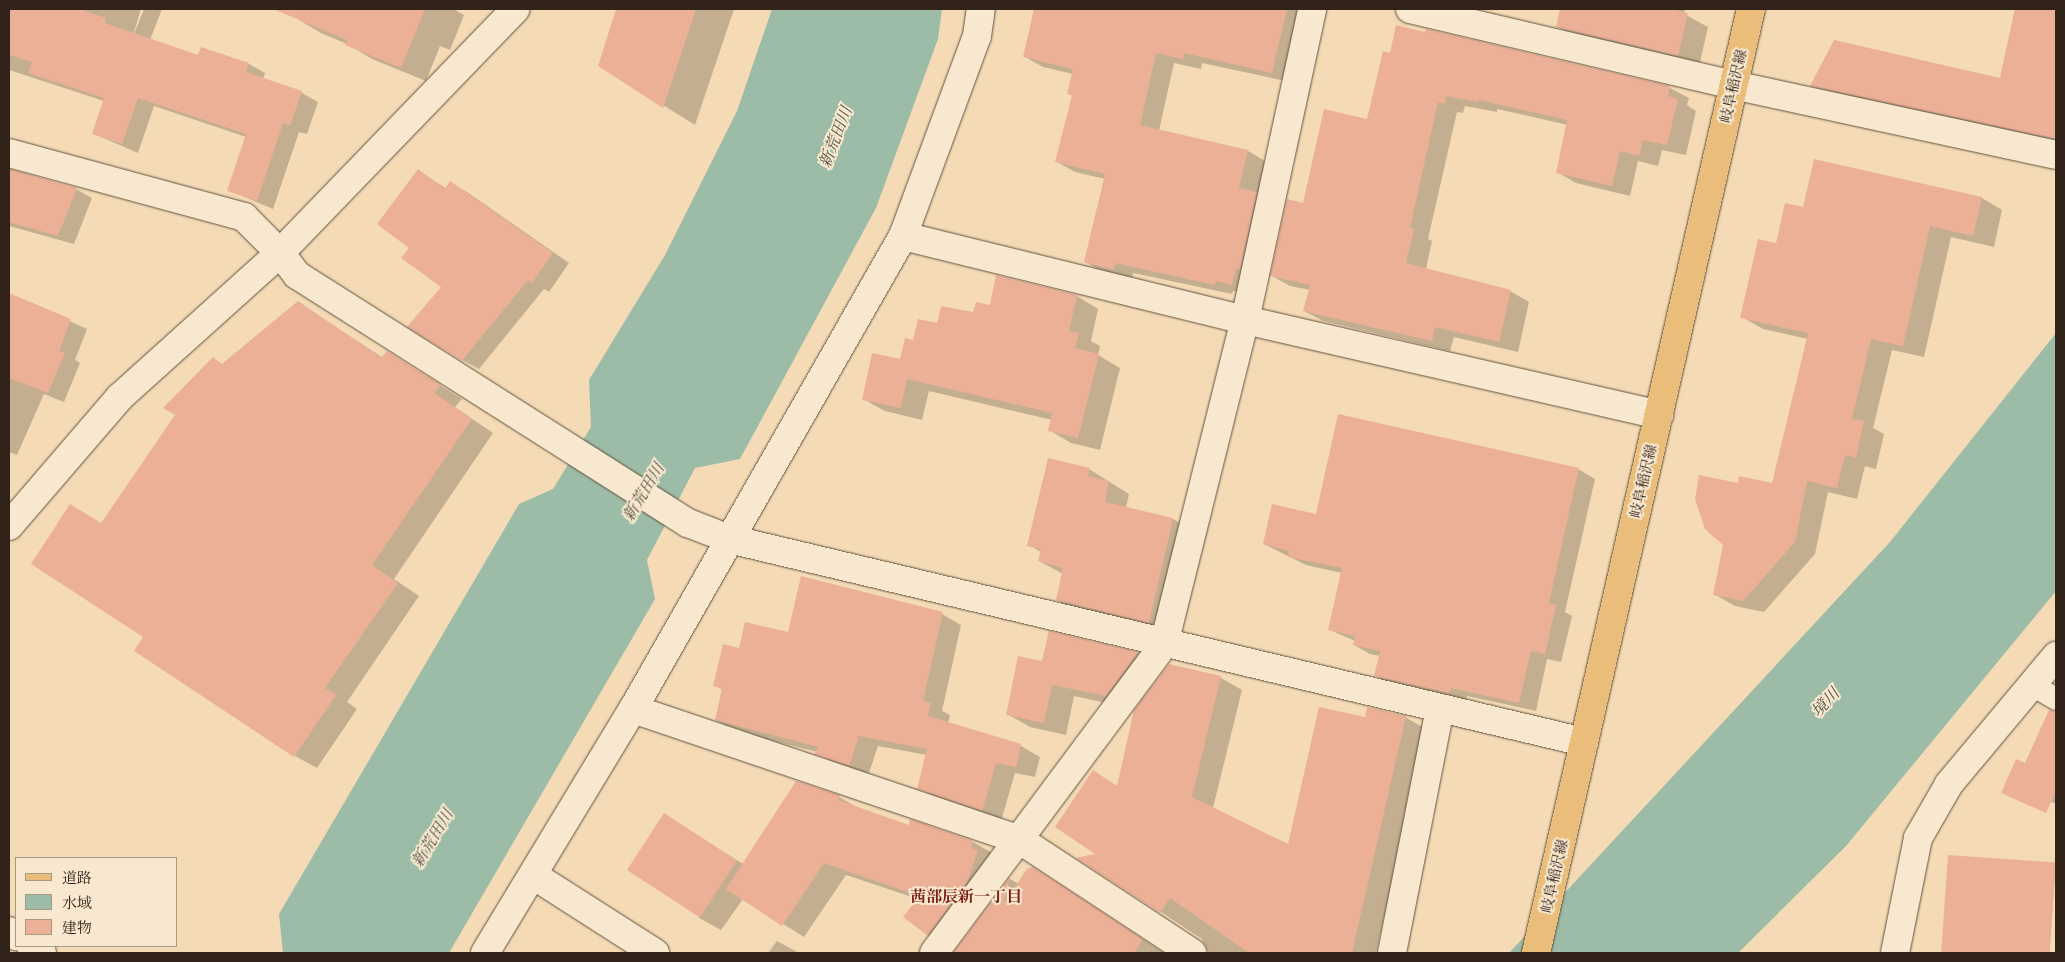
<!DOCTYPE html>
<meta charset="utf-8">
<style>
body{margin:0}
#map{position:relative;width:2065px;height:962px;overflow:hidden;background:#f4dbb5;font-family:"Gentium Book Plus","Noto Serif JP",serif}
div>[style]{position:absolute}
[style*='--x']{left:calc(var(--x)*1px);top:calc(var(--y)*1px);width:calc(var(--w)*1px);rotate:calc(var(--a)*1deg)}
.water>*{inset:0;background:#9dbca7}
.shadow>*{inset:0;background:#0003;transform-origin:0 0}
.building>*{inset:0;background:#ecb097;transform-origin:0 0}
.roads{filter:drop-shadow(0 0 1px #625141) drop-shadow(0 0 1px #625141)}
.lane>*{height:22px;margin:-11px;padding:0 11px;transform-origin:11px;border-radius:11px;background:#f8e8cf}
.street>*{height:28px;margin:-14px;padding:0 14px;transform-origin:14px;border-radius:14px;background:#f8e8cf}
.primary>*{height:28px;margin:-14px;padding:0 14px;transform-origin:14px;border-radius:14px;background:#eabe7a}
span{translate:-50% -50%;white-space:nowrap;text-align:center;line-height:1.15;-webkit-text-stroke:4px #f8e8cf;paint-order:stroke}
.street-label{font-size:15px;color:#31231a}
.water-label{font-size:16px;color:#515144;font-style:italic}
.neighbourhood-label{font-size:16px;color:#7a1f14;font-weight:700}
.frame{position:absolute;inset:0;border:10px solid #31231a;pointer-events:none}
.legend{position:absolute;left:15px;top:857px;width:162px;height:90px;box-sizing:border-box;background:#f8e8cf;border:1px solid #a89987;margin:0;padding:6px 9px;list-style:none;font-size:15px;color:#31231a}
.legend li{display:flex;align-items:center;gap:10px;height:25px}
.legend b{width:25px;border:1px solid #a89987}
</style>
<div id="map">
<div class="water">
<div style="clip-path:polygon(772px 9px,942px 9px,938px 39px,876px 208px,740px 459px,695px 468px,647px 560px,655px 599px,449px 953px,283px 953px,279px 914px,519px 504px,553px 489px,591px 427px,589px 380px,665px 255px,737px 111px)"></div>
<div style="clip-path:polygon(2056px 333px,2056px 591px,1846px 846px,1738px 953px,1509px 953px,1890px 542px)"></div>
</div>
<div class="shadow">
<div style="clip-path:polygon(9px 9px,141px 9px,132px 39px,144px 9px,162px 9px,150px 40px,199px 57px,249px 64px,265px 73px,263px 79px,302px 93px,318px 102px,307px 134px,299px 132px,273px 209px,228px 190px,246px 137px,154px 106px,138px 153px,94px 134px,104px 101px,9px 70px)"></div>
<div style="clip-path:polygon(300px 9px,454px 9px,464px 15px,450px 50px,440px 46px,426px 81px,372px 59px,347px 44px,321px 33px,296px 18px)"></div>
<div style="clip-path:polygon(618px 9px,734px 9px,695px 125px,600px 66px)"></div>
<div style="clip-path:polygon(1034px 9px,1306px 9px,1290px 82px,1202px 63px,1201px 69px,1174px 63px,1159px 131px,1248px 151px,1265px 161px,1258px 194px,1274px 204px,1250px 295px,1233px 291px,1232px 294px,1133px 273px,1132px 279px,1103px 272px,1085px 262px,1105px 179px,1075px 172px,1057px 162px,1073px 96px,1069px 94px,1073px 74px,1043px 67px,1025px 57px)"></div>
<div style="clip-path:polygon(1562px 9px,1685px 9px,1684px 14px,1708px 27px,1699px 67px,1579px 39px,1558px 27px)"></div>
<div style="clip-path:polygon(2015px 9px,2056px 9px,2056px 147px,1835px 99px,1811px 85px,2000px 79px)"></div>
<div style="clip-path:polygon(1427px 30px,1670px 88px,1689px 98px,1687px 105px,1696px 111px,1686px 155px,1662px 150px,1658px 166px,1638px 161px,1630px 196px,1576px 183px,1557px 172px,1568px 125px,1497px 109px,1497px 112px,1465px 106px,1463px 113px,1457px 112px,1428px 239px,1432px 241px,1426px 269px,1510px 291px,1529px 302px,1518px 352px,1454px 337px,1450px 351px,1323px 321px,1304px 311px,1310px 290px,1290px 286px,1272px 276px,1304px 204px,1368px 120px,1391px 54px)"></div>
<div style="clip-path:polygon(1815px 161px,1982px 198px,2002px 210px,1994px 247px,1951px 237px,1924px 357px,1892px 350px,1873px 428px,1884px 434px,1876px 469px,1865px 466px,1857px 499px,1828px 492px,1815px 554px,1764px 612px,1735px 606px,1714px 594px,1724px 544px,1709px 533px,1704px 523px,1739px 485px,1773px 484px,1808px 339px,1763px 329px,1742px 317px,1777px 244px,1804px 209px)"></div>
<div style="clip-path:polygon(9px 169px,76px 189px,92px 198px,74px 244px,9px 226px)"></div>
<div style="clip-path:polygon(419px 171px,447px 189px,451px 183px,467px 192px,569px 263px,549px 292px,544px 289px,479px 369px,462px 360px,443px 287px,411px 248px)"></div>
<div style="clip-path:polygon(997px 277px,1077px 296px,1098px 309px,1091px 341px,1100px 346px,1098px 355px,1120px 368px,1100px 450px,1071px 443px,1049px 430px,1052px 420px,929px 391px,922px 420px,885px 411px,863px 399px,901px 360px,914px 342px,938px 325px,991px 306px)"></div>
<div style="clip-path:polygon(9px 294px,87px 329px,75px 360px,80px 363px,64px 402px,44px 394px,17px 455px,9px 452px)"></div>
<div style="clip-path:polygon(298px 302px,383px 358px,387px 352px,462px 399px,455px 407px,493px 433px,394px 579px,419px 596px,347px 702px,357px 709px,317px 768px,295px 756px,145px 637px,102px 524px,223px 365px)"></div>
<div style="clip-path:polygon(1089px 469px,1129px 494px,1126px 508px,1173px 519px,1194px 531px,1169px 634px,1078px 612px,1057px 600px,1063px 574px,1039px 561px,1041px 552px,1029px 545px)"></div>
<div style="clip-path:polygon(1578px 469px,1595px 479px,1565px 612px,1572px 616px,1561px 662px,1547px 659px,1536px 711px,1467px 696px,1466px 702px,1392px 685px,1376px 676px,1380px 656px,1370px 654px,1354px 645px,1355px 641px,1330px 630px,1342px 573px,1306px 565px,1264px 544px,1316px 515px)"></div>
<div style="clip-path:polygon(942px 614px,961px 625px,942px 711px,950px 715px,948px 723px,1021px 746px,1040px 757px,1035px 777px,1015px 773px,1001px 821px,938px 799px,919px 788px,927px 755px,878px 746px,868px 776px,835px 764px,817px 752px,735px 731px,716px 720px,723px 690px,715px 685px,740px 649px,789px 634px)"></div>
<div style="clip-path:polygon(1049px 632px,1138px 653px,1160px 666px,1129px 708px,1074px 696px,1066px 735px,1030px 727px,1007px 714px,1042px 662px)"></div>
<div style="clip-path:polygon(1169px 665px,1221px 678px,1242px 690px,1213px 808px,1289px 846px,1366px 719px,1405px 717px,1426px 729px,1376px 953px,1209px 953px,1202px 939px,1079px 858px,1098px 854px,1094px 772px,1118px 787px)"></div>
<div style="clip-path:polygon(2038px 738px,2056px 747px,2056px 804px,2040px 796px)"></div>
<div style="clip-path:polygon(839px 797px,860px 809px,909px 827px,973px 842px,994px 854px,949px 947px,928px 934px,918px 899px,846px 875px,804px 937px,743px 899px,721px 930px,699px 918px,686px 828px,743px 864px)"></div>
<div style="left:1949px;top:856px;width:107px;height:97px;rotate:4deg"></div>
<div style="clip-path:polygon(1010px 879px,1019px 884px,1054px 881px,1164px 953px,955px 953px)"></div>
<div style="clip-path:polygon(777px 941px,799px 953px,768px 953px)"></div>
</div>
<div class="building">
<div style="clip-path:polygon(9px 9px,79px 9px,106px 18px,105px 23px,198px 55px,201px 47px,249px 63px,246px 72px,302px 91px,290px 126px,283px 123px,257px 201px,227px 191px,246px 134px,138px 98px,122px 144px,92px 134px,104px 98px,28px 73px,32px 62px,9px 55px)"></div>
<div style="clip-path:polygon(273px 9px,425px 9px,401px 68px,345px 45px,347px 40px)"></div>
<div style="clip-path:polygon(616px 9px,696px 9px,663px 108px,598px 66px)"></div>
<div style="clip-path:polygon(1034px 9px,1287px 9px,1272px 73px,1184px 53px,1183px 59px,1156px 53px,1140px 125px,1248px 150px,1239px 188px,1257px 192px,1240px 270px,1236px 269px,1232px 285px,1215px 281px,1215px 285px,1115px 263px,1114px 270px,1084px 262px,1105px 174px,1055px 162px,1072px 95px,1067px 94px,1073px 69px,1023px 57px)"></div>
<div style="clip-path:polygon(1560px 9px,1668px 9px,1688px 13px,1678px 56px,1556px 27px)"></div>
<div style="clip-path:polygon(2015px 9px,2056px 9px,2056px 139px,1810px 86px,1834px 40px,2000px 78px)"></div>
<div style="clip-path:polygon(1396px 25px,1425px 32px,1426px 29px,1670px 86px,1668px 96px,1678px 99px,1667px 145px,1643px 140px,1639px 156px,1620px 151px,1612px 186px,1556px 173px,1567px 120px,1479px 100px,1478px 102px,1446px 96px,1445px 104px,1438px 102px,1410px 228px,1414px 229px,1406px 263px,1511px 290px,1499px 342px,1435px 327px,1432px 341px,1303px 311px,1310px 285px,1270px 276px,1287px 199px,1303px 203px,1324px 109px,1367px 119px,1383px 51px,1390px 53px)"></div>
<div style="clip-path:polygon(1814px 159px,1982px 197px,1973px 236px,1930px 226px,1903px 346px,1871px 339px,1852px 419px,1864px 421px,1856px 458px,1845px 455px,1837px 488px,1807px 481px,1795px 542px,1743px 601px,1713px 595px,1723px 545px,1705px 529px,1695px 499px,1699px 475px,1738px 483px,1739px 476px,1772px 483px,1808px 333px,1740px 318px,1758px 239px,1776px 243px,1785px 203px,1803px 207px)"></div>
<div style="clip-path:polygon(9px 169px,77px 188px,58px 236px,9px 222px)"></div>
<div style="clip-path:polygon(418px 169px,445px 189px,450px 181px,553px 253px,532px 283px,528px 280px,462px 361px,407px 327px,441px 287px,401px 258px,409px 248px,377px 224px)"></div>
<div style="clip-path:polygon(996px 275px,1077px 295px,1069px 331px,1079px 333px,1075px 348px,1099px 354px,1078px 438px,1048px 431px,1052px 413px,907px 379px,901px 408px,862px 400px,872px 353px,900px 359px,905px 338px,913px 340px,918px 319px,937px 323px,941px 306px,973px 312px,976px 302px,990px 305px)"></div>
<div style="clip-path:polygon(9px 293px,71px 319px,59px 351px,65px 353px,48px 393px,9px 378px)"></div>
<div style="clip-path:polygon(298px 301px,381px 358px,387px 351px,441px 385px,434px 393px,472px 419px,372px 565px,398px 583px,325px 688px,336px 695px,294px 757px,134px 651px,143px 637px,31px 564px,70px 504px,101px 523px,175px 415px,163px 408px,213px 357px,222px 364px)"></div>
<div style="clip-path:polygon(1338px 414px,1579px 468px,1549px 603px,1556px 605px,1545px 654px,1531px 651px,1519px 703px,1451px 688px,1450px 693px,1374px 676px,1380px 651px,1353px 645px,1355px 636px,1328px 630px,1342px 568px,1288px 557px,1289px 551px,1263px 544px,1272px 504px,1316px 514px)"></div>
<div style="clip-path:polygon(1048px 458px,1090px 468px,1088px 476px,1109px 481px,1105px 502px,1173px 518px,1149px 623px,1056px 600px,1063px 568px,1038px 561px,1041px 549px,1027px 546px)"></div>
<div style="clip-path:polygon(801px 576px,943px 612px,923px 701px,931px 703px,928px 716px,1021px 744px,1016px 767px,996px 763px,982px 811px,917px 789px,927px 749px,859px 736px,849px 766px,814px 754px,819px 747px,715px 720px,722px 688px,713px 686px,723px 644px,739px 648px,745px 622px,788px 632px)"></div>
<div style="clip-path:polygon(1049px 631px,1138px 652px,1106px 696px,1052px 685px,1044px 723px,1006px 715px,1018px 656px,1042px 661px)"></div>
<div style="clip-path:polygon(1169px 664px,1221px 676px,1192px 797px,1288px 844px,1319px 707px,1365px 717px,1367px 707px,1406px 716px,1352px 953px,1249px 953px,1170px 898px,1160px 913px,1076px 858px,1095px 854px,1055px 827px,1093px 770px,1117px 786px,1134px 710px)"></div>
<div style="clip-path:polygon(2049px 710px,2056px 712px,2056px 791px,2046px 813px,2001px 793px,2016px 759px,2025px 763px)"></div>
<div style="clip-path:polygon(796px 781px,840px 795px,838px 800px,909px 825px,910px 819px,973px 841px,971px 848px,978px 850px,967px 882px,928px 936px,903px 917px,919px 896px,824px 863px,782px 926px,726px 889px)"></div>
<div style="left:664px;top:813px;width:87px;height:68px;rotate:33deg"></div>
<div style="left:1948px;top:855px;width:108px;height:98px;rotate:4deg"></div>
<div style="clip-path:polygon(1033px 867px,1143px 939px,1134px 953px,953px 953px,1010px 877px,1004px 903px,1027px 869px)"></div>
</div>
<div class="roads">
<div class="lane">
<div style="--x:2032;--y:685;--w:28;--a:30"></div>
</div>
<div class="street">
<div style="--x:1410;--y:9;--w:332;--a:13.2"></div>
<div style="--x:1733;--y:85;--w:330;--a:12.2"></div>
<div style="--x:9;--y:153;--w:244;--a:15.2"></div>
<div style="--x:244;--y:217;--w:51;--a:45"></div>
<div style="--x:280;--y:253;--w:28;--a:52"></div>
<div style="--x:297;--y:275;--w:463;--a:32.4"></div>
<div style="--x:688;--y:523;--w:44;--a:21.3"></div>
<div style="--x:729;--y:539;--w:879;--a:13.36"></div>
<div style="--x:903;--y:236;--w:352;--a:13.8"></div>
<div style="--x:1245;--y:320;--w:425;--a:12.9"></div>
<div style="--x:9;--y:526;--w:170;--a:-49.3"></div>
<div style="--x:120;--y:397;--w:215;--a:-42"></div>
<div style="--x:280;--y:253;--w:339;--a:-46"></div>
<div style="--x:633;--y:709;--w:409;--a:18.7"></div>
<div style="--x:1020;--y:840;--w:206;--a:33.3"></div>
<div style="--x:533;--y:875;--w:145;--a:32.6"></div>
<div style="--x:9;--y:931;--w:9;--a:36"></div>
<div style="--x:31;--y:946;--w:13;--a:32"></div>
<div style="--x:485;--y:953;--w:285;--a:-58.8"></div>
<div style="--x:633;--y:709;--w:545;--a:-60.28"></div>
<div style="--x:903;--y:236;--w:213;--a:-69.7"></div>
<div style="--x:977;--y:36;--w:27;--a:-82"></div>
<div style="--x:934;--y:953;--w:385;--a:-53.3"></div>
<div style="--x:1164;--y:644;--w:334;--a:-76"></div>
<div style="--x:1245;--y:320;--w:318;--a:-77.8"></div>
<div style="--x:1392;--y:953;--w:249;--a:-78.9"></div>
<div style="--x:1895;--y:953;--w:117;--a:-78.7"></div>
<div style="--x:1918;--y:838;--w:62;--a:-60.1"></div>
<div style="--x:1949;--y:784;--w:167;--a:-50.1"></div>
</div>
<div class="primary">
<div style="--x:1536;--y:953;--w:968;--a:-77.17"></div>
</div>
</div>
<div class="street-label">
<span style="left:1733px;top:86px;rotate:-77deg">岐阜稲沢線</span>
<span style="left:1643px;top:481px;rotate:-77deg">岐阜稲沢線</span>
<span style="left:1554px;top:876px;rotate:-77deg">岐阜稲沢線</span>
</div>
<div class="water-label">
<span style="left:835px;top:137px;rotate:-69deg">新荒田川</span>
<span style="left:643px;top:492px;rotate:-59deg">新荒田川</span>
<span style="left:1825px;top:702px;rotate:-47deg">境川</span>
<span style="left:432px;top:838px;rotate:-59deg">新荒田川</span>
</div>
<div class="neighbourhood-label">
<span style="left:966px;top:896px">茜部辰新一丁目</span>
</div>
<div class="frame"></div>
<ul class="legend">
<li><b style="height:6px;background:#eabe7a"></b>道路</li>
<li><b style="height:14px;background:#9dbca7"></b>水域</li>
<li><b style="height:14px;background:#ecb097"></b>建物</li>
</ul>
</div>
